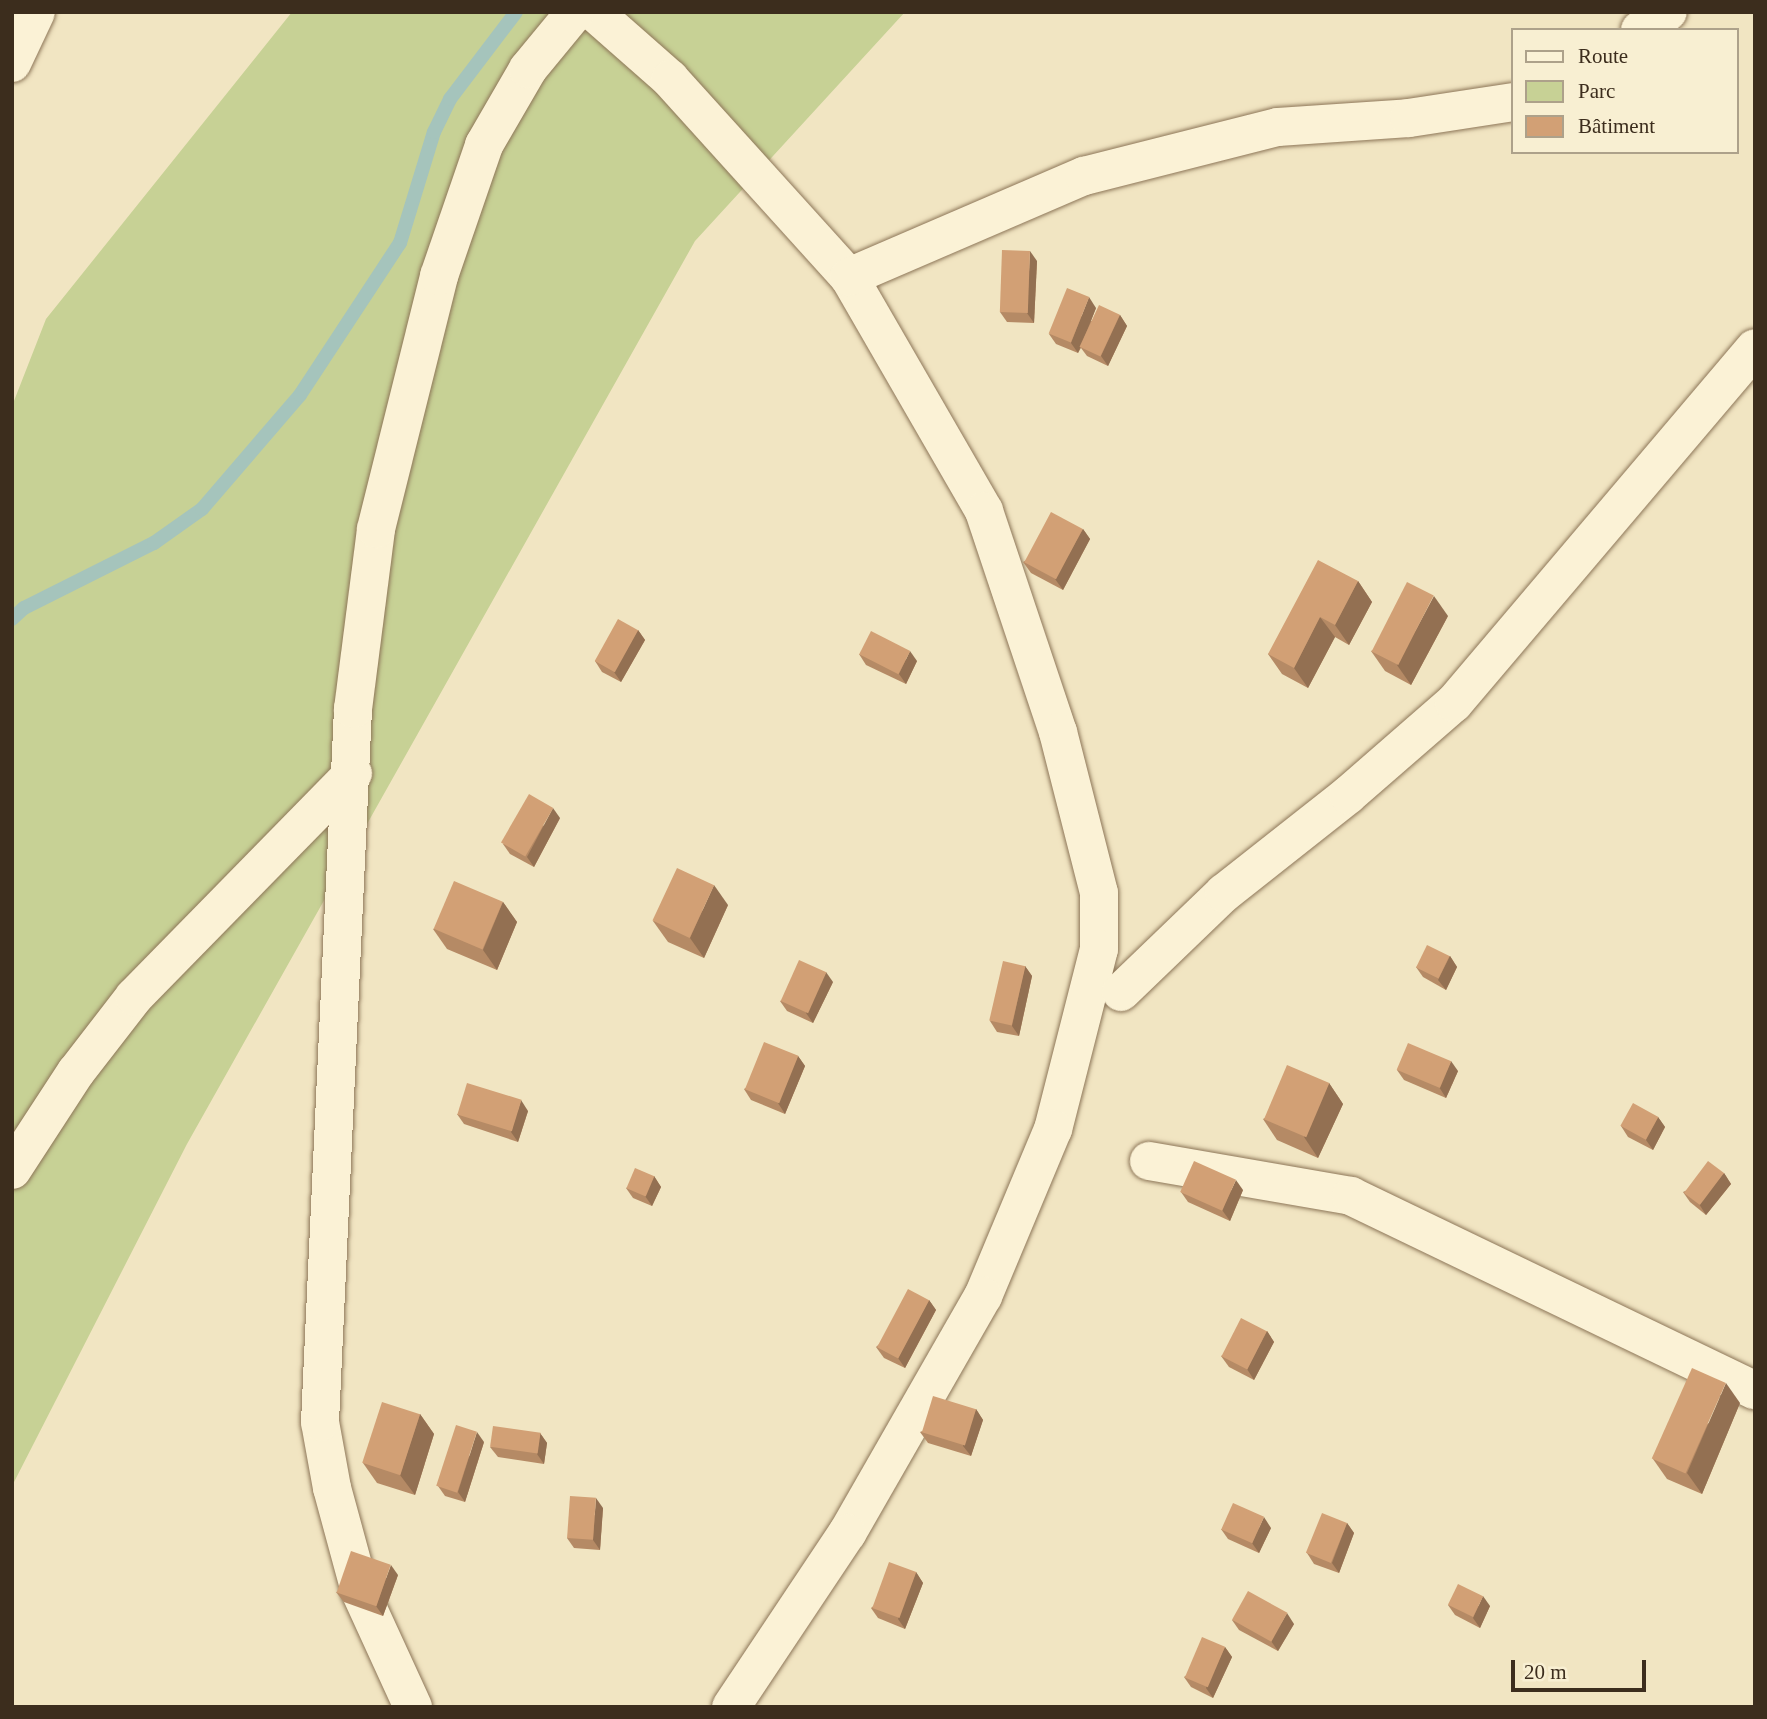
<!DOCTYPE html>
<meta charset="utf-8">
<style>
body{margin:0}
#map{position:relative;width:1767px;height:1719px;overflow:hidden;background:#f1e5c2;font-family:Georgia,serif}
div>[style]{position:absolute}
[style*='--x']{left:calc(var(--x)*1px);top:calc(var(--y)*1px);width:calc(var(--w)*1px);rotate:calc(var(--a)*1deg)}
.green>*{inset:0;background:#c7d195}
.stream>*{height:14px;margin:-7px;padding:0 7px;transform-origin:7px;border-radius:7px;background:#a5c4bc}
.roads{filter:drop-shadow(0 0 2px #8d7658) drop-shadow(0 0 2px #8d7658)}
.street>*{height:38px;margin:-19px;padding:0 19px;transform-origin:19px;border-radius:19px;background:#fbf2d6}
.wall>*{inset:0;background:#b58a65}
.shaded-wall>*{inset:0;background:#937052}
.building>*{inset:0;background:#d2a075;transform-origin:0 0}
span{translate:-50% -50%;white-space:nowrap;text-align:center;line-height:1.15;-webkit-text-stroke:5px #f8efd2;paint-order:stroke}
.frame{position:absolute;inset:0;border:14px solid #3c2d1d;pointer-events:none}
.legend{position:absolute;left:1511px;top:28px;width:228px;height:126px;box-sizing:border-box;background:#f8efd2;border:2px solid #ada18a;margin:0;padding:9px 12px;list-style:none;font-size:21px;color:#3c2d1d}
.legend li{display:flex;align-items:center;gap:14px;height:35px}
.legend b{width:35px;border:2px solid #ada18a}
.scale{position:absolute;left:1511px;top:1660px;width:135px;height:32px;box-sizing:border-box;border:4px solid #3c2d1d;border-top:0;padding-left:9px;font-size:21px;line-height:24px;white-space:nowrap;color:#3c2d1d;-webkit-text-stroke:5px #f8efd2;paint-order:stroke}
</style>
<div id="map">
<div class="green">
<div style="clip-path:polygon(292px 12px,905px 12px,695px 241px,187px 1144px,12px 1486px,12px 406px,46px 319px)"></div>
</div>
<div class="stream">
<div style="--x:12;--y:619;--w:16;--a:-43"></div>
<div style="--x:24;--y:608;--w:145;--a:-26.6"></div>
<div style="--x:154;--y:543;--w:59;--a:-35.3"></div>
<div style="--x:202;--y:509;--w:150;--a:-49.3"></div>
<div style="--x:300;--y:395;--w:182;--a:-56.7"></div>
<div style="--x:400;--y:243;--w:116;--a:-73"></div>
<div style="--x:434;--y:132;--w:37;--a:-64"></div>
<div style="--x:450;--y:99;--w:109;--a:-52.8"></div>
</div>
<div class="roads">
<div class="street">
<div style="--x:594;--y:12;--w:101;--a:41.4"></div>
<div style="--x:670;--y:79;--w:267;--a:47.9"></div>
<div style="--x:849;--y:277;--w:270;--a:60"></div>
<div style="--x:984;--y:511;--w:233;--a:71.5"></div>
<div style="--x:1058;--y:732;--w:166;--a:75.7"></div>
<div style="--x:1099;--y:893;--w:56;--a:90"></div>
<div style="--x:1099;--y:949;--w:186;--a:104.3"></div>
<div style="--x:1053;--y:1129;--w:181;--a:112.7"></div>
<div style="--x:983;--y:1296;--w:273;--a:119.8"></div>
<div style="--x:847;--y:1533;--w:209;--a:123.7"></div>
<div style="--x:1640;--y:30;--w:33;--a:-33"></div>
<div style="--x:12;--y:63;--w:56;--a:-64.8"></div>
<div style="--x:849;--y:277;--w:256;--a:-23.3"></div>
<div style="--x:1084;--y:176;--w:200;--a:-14.2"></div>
<div style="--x:1278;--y:127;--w:131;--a:-3.9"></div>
<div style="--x:1409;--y:118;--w:105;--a:-8.7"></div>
<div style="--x:1121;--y:992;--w:143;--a:-43.9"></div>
<div style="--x:1224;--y:893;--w:158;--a:-38.3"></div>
<div style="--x:1348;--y:795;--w:140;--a:-41"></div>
<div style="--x:1454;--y:703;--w:465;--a:-49.7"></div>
<div style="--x:1149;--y:1161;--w:205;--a:9.8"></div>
<div style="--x:1351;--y:1196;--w:448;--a:25.7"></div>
<div style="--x:12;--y:1170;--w:117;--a:-56.9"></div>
<div style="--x:76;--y:1072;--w:95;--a:-52.3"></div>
<div style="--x:134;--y:997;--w:313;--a:-45.6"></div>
<div style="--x:413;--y:1707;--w:128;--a:-114.6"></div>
<div style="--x:360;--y:1591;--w:107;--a:-105.2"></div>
<div style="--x:332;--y:1488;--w:67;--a:-100.3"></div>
<div style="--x:320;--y:1422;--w:714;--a:-87.35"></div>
<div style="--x:353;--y:709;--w:181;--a:-82.7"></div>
<div style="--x:376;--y:529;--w:261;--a:-76"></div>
<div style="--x:439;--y:276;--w:139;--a:-71"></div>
<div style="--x:484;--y:145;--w:88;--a:-59.9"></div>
<div style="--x:528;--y:69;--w:74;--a:-50.5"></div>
</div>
</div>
<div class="wall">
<div style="clip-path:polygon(1037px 261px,1034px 323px,1007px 322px,1000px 312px)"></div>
<div style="clip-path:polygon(1096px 308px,1091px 321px,1120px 315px,1127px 326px,1108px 366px,1087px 356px,1081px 348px,1078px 353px,1056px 344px,1049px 334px)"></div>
<div style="clip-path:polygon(1083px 529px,1090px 539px,1063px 590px,1031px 573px,1023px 562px)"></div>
<div style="clip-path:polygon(1358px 581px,1372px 602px,1349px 645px,1335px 637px,1308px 688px,1282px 674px,1268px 654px)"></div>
<div style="clip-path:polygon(1448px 616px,1411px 685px,1385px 671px,1371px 651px)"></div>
<div style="clip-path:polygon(638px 630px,645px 640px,621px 682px,602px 672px,595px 661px)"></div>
<div style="clip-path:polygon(859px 654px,917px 661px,906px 684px,866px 665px)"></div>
<div style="clip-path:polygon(560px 818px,534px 867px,510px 854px,503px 844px)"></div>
<div style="clip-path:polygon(503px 902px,517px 922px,497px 970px,447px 949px,433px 929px)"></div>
<div style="clip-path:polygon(728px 905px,704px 958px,668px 942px,653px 921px)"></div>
<div style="clip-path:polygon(1450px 956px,1457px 967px,1446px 990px,1423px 977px,1416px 967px)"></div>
<div style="clip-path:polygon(1025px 966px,1032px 976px,1019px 1036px,997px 1032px,990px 1021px)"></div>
<div style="clip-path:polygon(833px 982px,813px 1023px,787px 1011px,780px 1001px)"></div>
<div style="clip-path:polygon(798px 1056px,805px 1066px,785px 1114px,751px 1100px,744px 1089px)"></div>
<div style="clip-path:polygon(1397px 1070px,1458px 1071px,1446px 1098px,1404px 1080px)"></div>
<div style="clip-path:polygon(1329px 1083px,1343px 1104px,1318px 1158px,1277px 1140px,1263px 1119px)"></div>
<div style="clip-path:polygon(528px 1111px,518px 1142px,464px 1124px,457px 1114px)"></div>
<div style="clip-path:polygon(1658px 1117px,1665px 1127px,1653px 1150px,1628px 1137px,1621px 1126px)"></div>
<div style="clip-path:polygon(1724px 1173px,1731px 1184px,1706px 1215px,1690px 1202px,1683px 1192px)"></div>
<div style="clip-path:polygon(654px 1176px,661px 1187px,652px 1206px,633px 1198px,626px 1188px)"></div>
<div style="clip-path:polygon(1243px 1190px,1230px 1221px,1188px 1202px,1181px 1192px)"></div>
<div style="clip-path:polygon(929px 1300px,936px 1310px,905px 1368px,884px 1358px,876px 1347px)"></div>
<div style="clip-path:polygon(1267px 1331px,1274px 1342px,1254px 1380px,1229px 1367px,1221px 1356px)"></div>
<div style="clip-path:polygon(1740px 1403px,1702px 1494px,1667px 1479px,1653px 1459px)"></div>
<div style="clip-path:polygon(976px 1409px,983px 1420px,971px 1456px,928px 1443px,920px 1432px)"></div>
<div style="clip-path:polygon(420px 1414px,434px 1434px,415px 1495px,377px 1483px,363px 1463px)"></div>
<div style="clip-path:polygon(540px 1433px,547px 1443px,544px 1464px,498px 1457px,490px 1447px)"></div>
<div style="clip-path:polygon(484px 1442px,465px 1502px,445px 1496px,438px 1486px)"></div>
<div style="clip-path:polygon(603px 1508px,600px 1550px,574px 1548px,567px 1538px)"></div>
<div style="clip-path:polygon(1347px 1523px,1354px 1533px,1339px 1573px,1314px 1564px,1307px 1553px)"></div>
<div style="clip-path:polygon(1271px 1528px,1259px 1553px,1228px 1539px,1221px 1529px)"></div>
<div style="clip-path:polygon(916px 1572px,923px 1583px,905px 1629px,878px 1618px,871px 1608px)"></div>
<div style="clip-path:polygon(398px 1575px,383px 1616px,344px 1602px,336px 1592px)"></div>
<div style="clip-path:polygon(1448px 1605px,1490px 1606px,1480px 1628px,1455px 1615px)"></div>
<div style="clip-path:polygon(1232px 1620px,1294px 1624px,1278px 1651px,1239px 1630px)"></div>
<div style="clip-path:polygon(1225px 1647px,1232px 1657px,1213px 1698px,1191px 1687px,1184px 1677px)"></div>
</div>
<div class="shaded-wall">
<div style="clip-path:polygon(1030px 251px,1037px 261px,1034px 323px,1027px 313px)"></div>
<div style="clip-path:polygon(1089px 297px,1096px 308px,1078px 353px,1071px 343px)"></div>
<div style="clip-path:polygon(1120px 315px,1127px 326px,1108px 366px,1101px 356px)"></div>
<div style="clip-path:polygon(1083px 529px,1090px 539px,1063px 590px,1055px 579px)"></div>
<div style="clip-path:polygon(1358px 581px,1372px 602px,1349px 645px,1335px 625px)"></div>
<div style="clip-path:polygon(1434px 596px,1448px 616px,1411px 685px,1397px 665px)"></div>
<div style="clip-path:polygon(1320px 617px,1335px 637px,1308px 688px,1294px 668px)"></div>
<div style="clip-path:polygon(638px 630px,645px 640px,621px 682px,614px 672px)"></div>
<div style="clip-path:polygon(910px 651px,917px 661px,906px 684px,899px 674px)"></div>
<div style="clip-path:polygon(553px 808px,560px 818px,534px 867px,527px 857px)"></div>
<div style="clip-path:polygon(714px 885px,728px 905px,704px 958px,690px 938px)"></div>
<div style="clip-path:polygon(503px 902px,517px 922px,497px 970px,483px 950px)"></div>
<div style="clip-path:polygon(1450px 956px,1457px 967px,1446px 990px,1438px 980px)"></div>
<div style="clip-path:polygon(1025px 966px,1032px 976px,1019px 1036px,1012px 1026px)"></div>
<div style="clip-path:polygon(826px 972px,833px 982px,813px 1023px,806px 1013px)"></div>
<div style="clip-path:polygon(798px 1056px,805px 1066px,785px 1114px,778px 1103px)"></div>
<div style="clip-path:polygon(1451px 1061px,1458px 1071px,1446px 1098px,1439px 1087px)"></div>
<div style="clip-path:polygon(1329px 1083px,1343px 1104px,1318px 1158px,1304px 1137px)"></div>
<div style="clip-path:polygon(521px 1100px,528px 1111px,518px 1142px,511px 1132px)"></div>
<div style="clip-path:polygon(1658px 1117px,1665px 1127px,1653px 1150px,1646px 1140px)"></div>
<div style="clip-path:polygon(1724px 1173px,1731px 1184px,1706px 1215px,1699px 1204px)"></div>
<div style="clip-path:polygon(654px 1176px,661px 1187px,652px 1206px,645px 1196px)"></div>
<div style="clip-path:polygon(1236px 1180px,1243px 1190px,1230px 1221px,1222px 1210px)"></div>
<div style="clip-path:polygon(929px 1300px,936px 1310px,905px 1368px,898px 1358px)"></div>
<div style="clip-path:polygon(1267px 1331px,1274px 1342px,1254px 1380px,1247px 1369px)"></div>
<div style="clip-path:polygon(1726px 1383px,1740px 1403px,1702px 1494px,1687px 1473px)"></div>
<div style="clip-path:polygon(976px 1409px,983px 1420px,971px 1456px,963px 1446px)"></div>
<div style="clip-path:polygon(420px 1414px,434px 1434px,415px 1495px,400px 1475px)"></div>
<div style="clip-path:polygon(477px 1432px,484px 1442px,465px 1502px,458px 1492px)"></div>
<div style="clip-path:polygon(540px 1433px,547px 1443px,544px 1464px,537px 1454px)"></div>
<div style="clip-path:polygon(596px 1498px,603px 1508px,600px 1550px,593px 1540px)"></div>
<div style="clip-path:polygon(1264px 1517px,1271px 1528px,1259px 1553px,1252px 1543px)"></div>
<div style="clip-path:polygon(1347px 1523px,1354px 1533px,1339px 1573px,1332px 1563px)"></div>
<div style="clip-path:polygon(391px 1565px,398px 1575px,383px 1616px,376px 1606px)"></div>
<div style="clip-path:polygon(916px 1572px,923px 1583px,905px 1629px,898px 1619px)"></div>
<div style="clip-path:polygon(1483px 1596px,1490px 1606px,1480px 1628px,1473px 1618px)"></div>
<div style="clip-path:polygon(1287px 1613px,1294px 1624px,1278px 1651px,1271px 1641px)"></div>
<div style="clip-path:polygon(1225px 1647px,1232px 1657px,1213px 1698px,1206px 1688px)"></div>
</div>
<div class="building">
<div style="left:1002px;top:250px;width:28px;height:62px;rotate:2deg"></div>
<div style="left:1067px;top:288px;width:24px;height:49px;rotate:22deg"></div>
<div style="left:1099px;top:305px;width:23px;height:46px;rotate:25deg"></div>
<div style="left:1051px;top:512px;width:36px;height:57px;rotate:28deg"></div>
<div style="clip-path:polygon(1318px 560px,1358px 581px,1335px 625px,1320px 617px,1294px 668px,1268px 654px)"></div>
<div style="left:1407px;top:582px;width:30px;height:78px;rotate:27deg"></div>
<div style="left:618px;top:619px;width:23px;height:48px;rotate:29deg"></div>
<div style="left:871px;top:631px;width:44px;height:26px;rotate:27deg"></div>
<div style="left:529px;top:794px;width:28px;height:56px;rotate:30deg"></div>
<div style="left:677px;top:868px;width:41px;height:58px;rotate:25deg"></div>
<div style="left:454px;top:881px;width:53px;height:52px;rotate:23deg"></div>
<div style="left:1427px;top:945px;width:25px;height:25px;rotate:26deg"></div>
<div style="left:799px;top:960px;width:30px;height:45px;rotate:24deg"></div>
<div style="left:1003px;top:961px;width:23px;height:61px;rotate:13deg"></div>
<div style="left:764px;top:1042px;width:37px;height:51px;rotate:22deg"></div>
<div style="left:1408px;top:1043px;width:47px;height:29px;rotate:23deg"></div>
<div style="left:1287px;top:1065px;width:46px;height:59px;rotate:23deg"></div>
<div style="left:467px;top:1083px;width:57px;height:33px;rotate:17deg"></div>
<div style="left:1633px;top:1103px;width:29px;height:26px;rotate:29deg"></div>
<div style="left:1194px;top:1161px;width:46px;height:34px;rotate:24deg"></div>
<div style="left:1708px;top:1161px;width:20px;height:40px;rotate:37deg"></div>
<div style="left:635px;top:1168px;width:21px;height:22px;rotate:23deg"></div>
<div style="left:908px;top:1289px;width:24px;height:66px;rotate:28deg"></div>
<div style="left:1241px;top:1318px;width:29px;height:43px;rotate:27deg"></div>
<div style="left:1692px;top:1368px;width:37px;height:99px;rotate:24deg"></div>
<div style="left:933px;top:1396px;width:45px;height:38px;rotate:17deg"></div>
<div style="left:382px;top:1402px;width:40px;height:64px;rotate:18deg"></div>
<div style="left:456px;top:1425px;width:22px;height:64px;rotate:18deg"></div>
<div style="left:493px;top:1426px;width:48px;height:21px;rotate:8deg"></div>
<div style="left:570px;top:1496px;width:26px;height:42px;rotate:4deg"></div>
<div style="left:1233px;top:1503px;width:34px;height:29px;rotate:24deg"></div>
<div style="left:1322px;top:1513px;width:27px;height:43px;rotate:22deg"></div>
<div style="left:351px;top:1551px;width:42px;height:44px;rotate:19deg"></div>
<div style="left:889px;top:1562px;width:29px;height:49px;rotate:20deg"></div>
<div style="left:1458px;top:1584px;width:28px;height:23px;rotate:26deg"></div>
<div style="left:1248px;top:1591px;width:45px;height:33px;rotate:29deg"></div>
<div style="left:1202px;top:1637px;width:25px;height:44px;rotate:23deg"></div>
</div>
<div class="frame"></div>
<ul class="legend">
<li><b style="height:9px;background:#fbf2d6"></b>Route</li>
<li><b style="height:19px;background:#c7d195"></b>Parc</li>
<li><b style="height:19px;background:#d2a075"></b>Bâtiment</li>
</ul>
<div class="scale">20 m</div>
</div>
